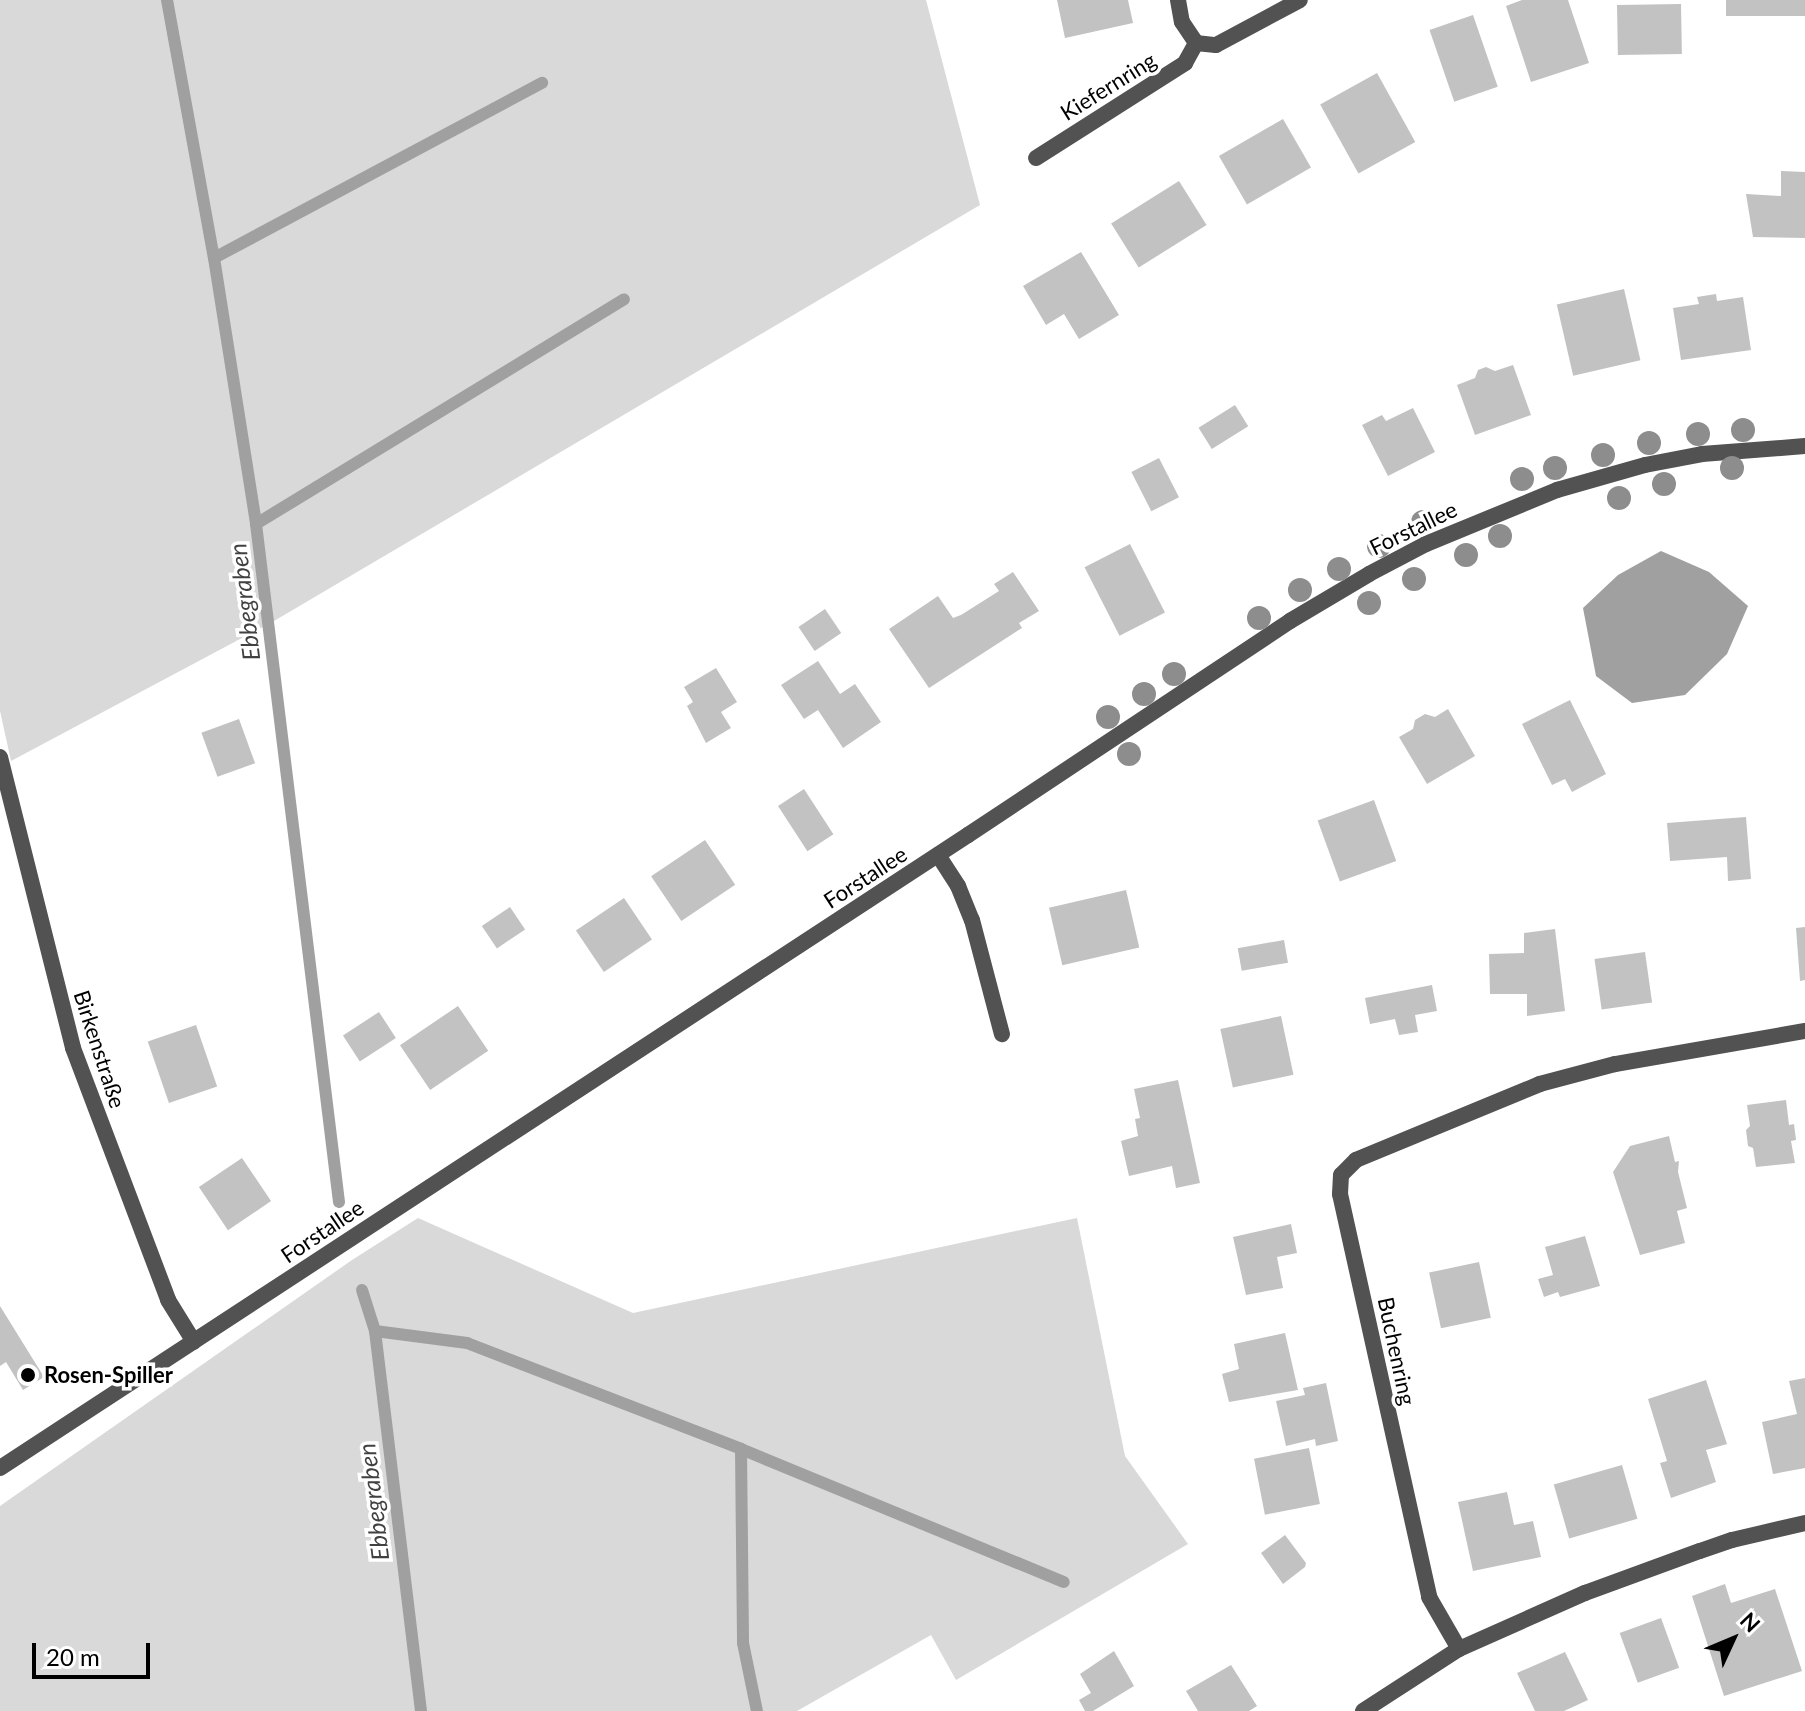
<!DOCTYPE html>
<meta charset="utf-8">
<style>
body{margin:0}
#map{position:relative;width:1805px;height:1711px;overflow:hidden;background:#fff;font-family:Lato,sans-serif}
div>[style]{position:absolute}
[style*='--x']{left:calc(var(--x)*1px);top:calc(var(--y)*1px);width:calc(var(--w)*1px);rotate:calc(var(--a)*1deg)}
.green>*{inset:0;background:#d9d9d9}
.water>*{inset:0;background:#a0a0a0}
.stream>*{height:12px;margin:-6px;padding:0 6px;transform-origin:6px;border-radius:6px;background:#a0a0a0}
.building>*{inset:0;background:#c2c2c2;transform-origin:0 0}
.service>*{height:16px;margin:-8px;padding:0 8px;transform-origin:8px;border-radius:8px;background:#525252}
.minor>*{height:16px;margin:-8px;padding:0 8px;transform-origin:8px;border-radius:8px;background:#525252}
.tertiary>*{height:16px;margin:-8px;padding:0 8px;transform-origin:8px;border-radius:8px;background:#525252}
.trees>*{width:24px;height:24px;margin:-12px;border-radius:50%;background:#8d8d8d}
.dots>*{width:22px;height:22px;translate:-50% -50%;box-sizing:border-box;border:4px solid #fff;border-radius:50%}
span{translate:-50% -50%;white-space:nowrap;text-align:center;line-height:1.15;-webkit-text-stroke:7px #fff;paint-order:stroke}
.street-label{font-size:22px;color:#000}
.poi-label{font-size:22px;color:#000;font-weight:700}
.left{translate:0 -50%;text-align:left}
.water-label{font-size:24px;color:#414141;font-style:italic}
.north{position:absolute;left:1693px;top:1599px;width:80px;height:80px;-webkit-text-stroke:6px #fff;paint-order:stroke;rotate:46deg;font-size:22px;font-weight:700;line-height:32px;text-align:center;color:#000}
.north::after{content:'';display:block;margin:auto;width:28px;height:36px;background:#000;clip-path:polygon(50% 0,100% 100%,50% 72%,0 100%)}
.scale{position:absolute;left:32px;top:1643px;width:118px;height:36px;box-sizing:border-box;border:4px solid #000;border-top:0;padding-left:10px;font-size:24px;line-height:28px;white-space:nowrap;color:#000;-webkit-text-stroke:6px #fff;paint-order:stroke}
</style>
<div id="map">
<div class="green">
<div style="clip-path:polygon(0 0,926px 0,980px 205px,274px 621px,11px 761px,0 711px)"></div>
<div style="clip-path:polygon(418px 1218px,633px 1313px,1077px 1218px,1125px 1456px,1188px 1544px,956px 1680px,931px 1635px,797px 1711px,0 1711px,0 1506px,352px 1260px)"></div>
</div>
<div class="water">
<div style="clip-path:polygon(1661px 551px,1709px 572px,1748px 606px,1727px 654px,1685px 695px,1632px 703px,1596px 676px,1583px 608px,1618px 575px)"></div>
</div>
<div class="stream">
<div style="--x:167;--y:0;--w:262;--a:79.7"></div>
<div style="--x:214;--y:258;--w:269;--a:81"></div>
<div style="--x:256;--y:524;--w:683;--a:83.02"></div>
<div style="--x:214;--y:258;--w:372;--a:-28.1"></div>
<div style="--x:256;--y:524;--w:431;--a:-31.4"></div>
<div style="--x:362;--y:1290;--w:43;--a:72.4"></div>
<div style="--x:375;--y:1331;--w:383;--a:83.1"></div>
<div style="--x:375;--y:1331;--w:93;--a:7.4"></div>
<div style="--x:467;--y:1343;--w:294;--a:21.1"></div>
<div style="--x:741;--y:1449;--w:349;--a:22.4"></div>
<div style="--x:741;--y:1449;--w:194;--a:89.4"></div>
<div style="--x:743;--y:1643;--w:69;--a:78.4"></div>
</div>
<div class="building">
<div style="clip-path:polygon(1057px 0,1128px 0,1133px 23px,1065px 38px)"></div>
<div style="clip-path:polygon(1522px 0,1568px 0,1589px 63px,1531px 82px,1506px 6px)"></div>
<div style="left:1726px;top:0;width:79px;height:16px"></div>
<div style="left:1681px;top:4px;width:50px;height:64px;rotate:89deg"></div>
<div style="left:1473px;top:15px;width:76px;height:46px;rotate:71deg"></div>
<div style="left:1377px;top:73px;width:79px;height:65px;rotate:61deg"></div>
<div style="left:1283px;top:119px;width:56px;height:74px;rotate:60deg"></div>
<div style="clip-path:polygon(1781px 171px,1805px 172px,1805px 238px,1753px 237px,1746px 194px,1781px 196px)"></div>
<div style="left:1179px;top:181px;width:52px;height:80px;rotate:58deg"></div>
<div style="clip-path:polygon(1081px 252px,1119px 315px,1079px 339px,1064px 314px,1046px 325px,1023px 286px)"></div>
<div style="left:1624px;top:289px;width:73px;height:69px;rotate:77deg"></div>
<div style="clip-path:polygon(1716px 294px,1717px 301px,1743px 297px,1751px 350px,1681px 360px,1673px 308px,1699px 304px,1697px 297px)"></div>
<div style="clip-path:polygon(1513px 365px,1531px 415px,1475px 435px,1457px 385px,1475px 378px,1478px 370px,1486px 367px,1495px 371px)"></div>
<div style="left:1235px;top:405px;width:25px;height:43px;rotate:58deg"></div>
<div style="clip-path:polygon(1413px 408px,1435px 452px,1388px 476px,1362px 425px,1382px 415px,1386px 421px)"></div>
<div style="left:1159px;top:458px;width:44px;height:31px;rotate:63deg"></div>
<div style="left:1130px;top:544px;width:77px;height:51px;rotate:63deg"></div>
<div style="clip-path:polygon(1013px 572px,1039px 611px,1019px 623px,1022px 628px,929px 688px,889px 629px,938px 596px,953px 618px,961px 615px,999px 591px,994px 584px)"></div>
<div style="left:825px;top:609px;width:29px;height:32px;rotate:56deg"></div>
<div style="clip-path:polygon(818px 661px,840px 694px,855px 684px,881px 722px,843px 748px,818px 710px,804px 719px,781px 685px)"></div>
<div style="clip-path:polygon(716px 668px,737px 702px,721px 712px,731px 728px,706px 743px,687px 706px,693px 702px,684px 687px)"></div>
<div style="clip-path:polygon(1570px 700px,1606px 774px,1572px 792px,1565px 779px,1552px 785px,1522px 724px)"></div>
<div style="clip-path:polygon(1448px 709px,1475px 756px,1427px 784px,1399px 737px,1413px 729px,1415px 720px,1425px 714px,1435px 717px)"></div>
<div style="left:239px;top:719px;width:47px;height:40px;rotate:70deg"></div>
<div style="left:804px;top:789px;width:54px;height:31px;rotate:57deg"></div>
<div style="left:1374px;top:800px;width:65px;height:60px;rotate:70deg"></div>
<div style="clip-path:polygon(1746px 817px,1751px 879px,1728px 881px,1727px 857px,1670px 861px,1667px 823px)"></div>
<div style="left:705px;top:840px;width:54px;height:65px;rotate:56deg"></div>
<div style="left:1126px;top:890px;width:59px;height:79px;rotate:77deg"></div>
<div style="left:624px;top:898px;width:50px;height:58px;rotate:56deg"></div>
<div style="left:510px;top:907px;width:27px;height:34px;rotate:56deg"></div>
<div style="clip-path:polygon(1805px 927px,1805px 980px,1800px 981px,1796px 928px)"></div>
<div style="clip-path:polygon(1555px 929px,1565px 1011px,1527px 1016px,1527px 994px,1490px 994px,1489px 954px,1524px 953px,1524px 933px)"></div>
<div style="left:1284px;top:940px;width:23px;height:47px;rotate:80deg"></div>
<div style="left:1645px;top:952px;width:51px;height:51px;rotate:82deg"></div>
<div style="clip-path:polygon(1432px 985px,1437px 1011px,1415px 1015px,1418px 1032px,1399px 1035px,1395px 1019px,1370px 1024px,1365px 998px)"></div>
<div style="left:458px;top:1006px;width:54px;height:70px;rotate:56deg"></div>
<div style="left:379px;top:1012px;width:31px;height:43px;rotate:57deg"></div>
<div style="left:1281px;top:1016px;width:60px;height:62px;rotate:78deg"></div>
<div style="left:196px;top:1025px;width:65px;height:51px;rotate:71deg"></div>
<div style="clip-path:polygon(1178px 1080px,1200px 1183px,1176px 1188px,1172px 1166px,1129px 1176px,1121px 1141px,1138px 1136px,1135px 1119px,1140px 1118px,1134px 1089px)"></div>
<div style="clip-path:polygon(1786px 1100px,1789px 1125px,1794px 1124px,1796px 1140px,1791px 1141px,1795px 1163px,1756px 1167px,1753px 1148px,1748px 1146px,1746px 1130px,1750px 1126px,1747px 1105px)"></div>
<div style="clip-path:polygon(1669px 1136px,1675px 1162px,1679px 1161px,1678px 1172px,1687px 1208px,1677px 1211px,1685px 1243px,1640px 1255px,1613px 1172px,1630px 1146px)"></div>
<div style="left:242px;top:1158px;width:52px;height:52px;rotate:56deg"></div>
<div style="clip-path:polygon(1291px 1224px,1297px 1253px,1277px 1257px,1283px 1288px,1246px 1295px,1233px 1237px)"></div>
<div style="clip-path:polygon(1585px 1236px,1600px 1286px,1560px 1297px,1558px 1292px,1544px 1297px,1538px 1279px,1553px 1275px,1545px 1247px)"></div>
<div style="left:1479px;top:1262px;width:57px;height:51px;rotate:78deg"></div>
<div style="clip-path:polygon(0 1306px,44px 1377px,23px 1390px,6px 1362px,0 1366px)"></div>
<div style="clip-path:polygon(1285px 1333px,1298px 1390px,1229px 1402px,1222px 1374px,1239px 1369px,1234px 1344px)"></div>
<div style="clip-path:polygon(1805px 1378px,1805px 1468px,1773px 1474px,1762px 1422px,1797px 1414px,1789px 1381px)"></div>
<div style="clip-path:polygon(1706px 1380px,1727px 1444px,1706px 1450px,1716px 1482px,1671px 1498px,1660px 1463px,1667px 1461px,1648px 1399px)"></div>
<div style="clip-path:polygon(1326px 1383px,1338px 1441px,1316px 1446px,1315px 1439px,1286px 1446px,1276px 1401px,1305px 1395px,1303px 1388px)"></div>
<div style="left:1309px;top:1448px;width:57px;height:56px;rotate:79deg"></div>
<div style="left:1622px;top:1465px;width:56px;height:71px;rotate:74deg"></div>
<div style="clip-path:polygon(1507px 1492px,1514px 1525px,1533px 1521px,1541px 1557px,1473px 1571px,1458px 1502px)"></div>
<div style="clip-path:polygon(1285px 1535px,1306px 1563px,1305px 1567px,1283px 1584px,1261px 1553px)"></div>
<div style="clip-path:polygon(1725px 1584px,1731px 1603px,1775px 1589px,1802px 1671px,1724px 1696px,1692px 1596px)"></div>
<div style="left:1661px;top:1618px;width:53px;height:44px;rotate:70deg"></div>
<div style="clip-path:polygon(1114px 1651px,1134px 1686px,1093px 1711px,1085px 1711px,1079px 1700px,1091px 1693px,1080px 1674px)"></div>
<div style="clip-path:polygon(1565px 1652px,1588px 1700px,1564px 1711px,1535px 1711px,1517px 1673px)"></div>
<div style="clip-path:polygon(1231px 1665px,1257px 1706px,1249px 1711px,1198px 1711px,1186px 1691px)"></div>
</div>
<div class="service">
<div style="--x:938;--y:855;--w:37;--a:57"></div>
<div style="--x:958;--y:886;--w:37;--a:68"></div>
<div style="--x:972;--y:920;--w:118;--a:75.3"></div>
</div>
<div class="minor">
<div style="--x:1178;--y:0;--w:22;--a:80"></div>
<div style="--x:1182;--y:22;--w:25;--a:56"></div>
<div style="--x:1196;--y:43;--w:20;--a:6"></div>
<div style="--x:1216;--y:45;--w:95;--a:-28.2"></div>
<div style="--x:1036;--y:158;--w:177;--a:-32.5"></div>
<div style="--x:1185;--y:63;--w:23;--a:-61"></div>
<div style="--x:0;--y:757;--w:300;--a:75.9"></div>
<div style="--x:73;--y:1048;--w:269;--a:69.3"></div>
<div style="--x:168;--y:1300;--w:49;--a:58.2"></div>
<div style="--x:1805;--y:1031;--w:193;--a:170.1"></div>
<div style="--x:1615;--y:1064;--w:78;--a:165.1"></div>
<div style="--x:1540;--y:1084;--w:199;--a:157.6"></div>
<div style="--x:1356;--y:1160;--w:21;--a:135"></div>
<div style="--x:1341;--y:1175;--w:19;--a:93"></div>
<div style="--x:1340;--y:1194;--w:413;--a:77.5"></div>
<div style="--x:1429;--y:1597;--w:60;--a:60"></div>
<div style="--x:1459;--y:1649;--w:138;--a:-24"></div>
<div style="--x:1585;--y:1593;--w:122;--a:-20.1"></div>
<div style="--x:1700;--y:1551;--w:34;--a:-19"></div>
<div style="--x:1732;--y:1540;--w:75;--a:-13.1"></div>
<div style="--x:1363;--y:1711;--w:114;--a:-32.9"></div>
</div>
<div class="tertiary">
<div style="--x:0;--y:1468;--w:1157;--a:-33.18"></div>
<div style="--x:968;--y:835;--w:387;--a:-33.6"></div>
<div style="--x:1290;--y:621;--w:92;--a:-30.7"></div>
<div style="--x:1369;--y:574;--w:64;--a:-27.8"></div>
<div style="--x:1426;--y:544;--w:142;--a:-22.4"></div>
<div style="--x:1557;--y:490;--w:91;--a:-15.9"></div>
<div style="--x:1645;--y:465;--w:58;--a:-10.9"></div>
<div style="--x:1702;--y:454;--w:103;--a:-4.4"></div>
</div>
<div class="trees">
<div style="left:1743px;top:430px"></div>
<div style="left:1698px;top:434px"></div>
<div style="left:1649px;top:443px"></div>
<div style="left:1603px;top:455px"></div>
<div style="left:1555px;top:468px"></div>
<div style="left:1732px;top:468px"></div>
<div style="left:1522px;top:479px"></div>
<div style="left:1664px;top:484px"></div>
<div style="left:1619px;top:498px"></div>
<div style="left:1423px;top:522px"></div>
<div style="left:1500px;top:536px"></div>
<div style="left:1379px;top:546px"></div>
<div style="left:1466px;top:555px"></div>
<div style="left:1339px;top:569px"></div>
<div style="left:1414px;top:579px"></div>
<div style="left:1300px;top:590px"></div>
<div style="left:1369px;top:603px"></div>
<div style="left:1259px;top:618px"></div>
<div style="left:1174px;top:674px"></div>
<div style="left:1144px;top:694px"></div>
<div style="left:1108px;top:717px"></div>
<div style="left:1129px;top:754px"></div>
</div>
<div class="dots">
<div style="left:28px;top:1375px;background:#000"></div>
</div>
<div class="street-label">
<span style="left:1108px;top:86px;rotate:-32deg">Kiefernring</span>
<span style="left:1413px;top:528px;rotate:-26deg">Forstallee</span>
<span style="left:865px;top:877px;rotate:-33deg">Forstallee</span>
<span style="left:100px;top:1049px;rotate:72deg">Birkenstraße</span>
<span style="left:322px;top:1231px;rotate:-34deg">Forstallee</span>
<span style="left:1397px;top:1351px;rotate:78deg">Buchenring</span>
</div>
<div class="poi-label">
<span class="left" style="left:44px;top:1375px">Rosen-Spiller</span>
</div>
<div class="water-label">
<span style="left:244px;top:602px;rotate:-97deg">Ebbegraben</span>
<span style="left:373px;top:1502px;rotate:-97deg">Ebbegraben</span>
</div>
<div class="north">N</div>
<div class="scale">20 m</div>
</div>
